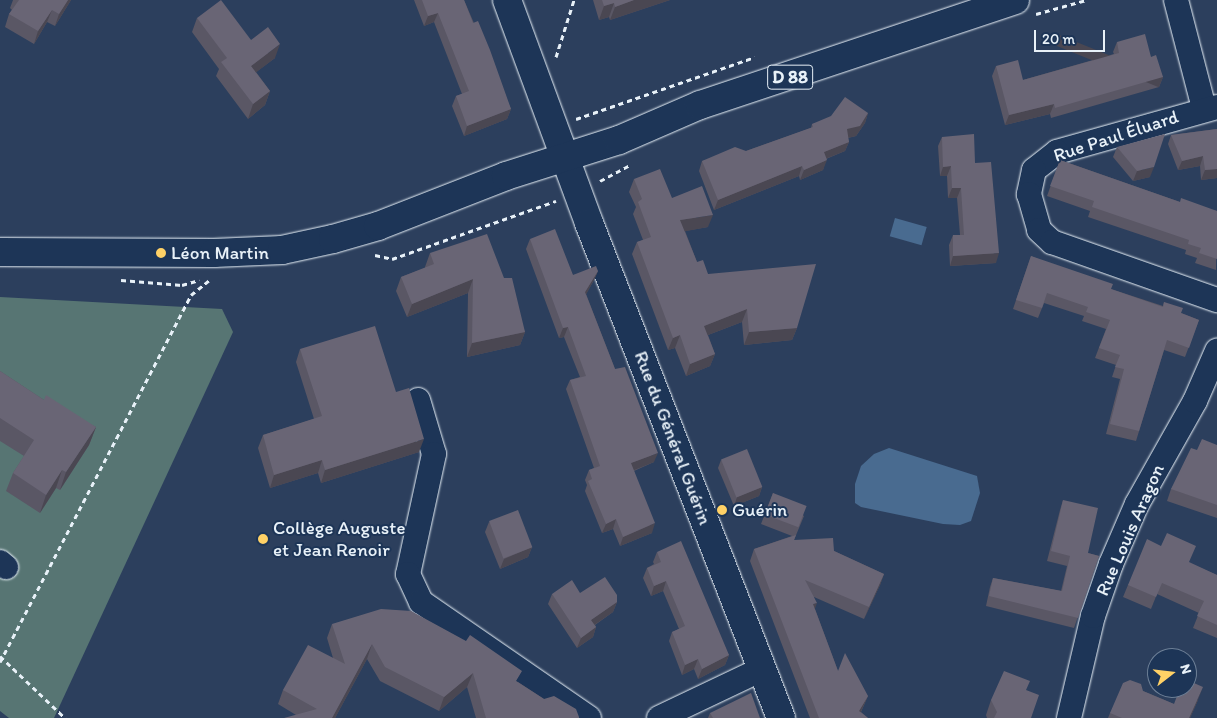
<!DOCTYPE html>
<meta charset="utf-8">
<style>
body{margin:0}
#map{position:relative;width:1217px;height:718px;overflow:hidden;background:#2c3f5d;font-family:Itim,sans-serif}
div>[style]{position:absolute}
[style*='--x']{left:calc(var(--x)*1px);top:calc(var(--y)*1px);width:calc(var(--w)*1px);rotate:calc(var(--a)*1deg)}
.green>*{inset:0;background:#577573}
.water>*{inset:0;background:#496b90;transform-origin:0 0}
.path>*{height:3px;margin-top:-1.5px;transform-origin:0;background:repeating-linear-gradient(90deg,#e8f1f8 0 5px,transparent 0 9px)}
.roads{filter:drop-shadow(0 0 1px #e8f1f8) drop-shadow(0 0 1px #e8f1f8)}
.minor>*{height:24px;margin:-12px;padding:0 12px;transform-origin:12px;border-radius:12px;background:#1d3557}
.major>*{height:28px;margin:-14px;padding:0 14px;transform-origin:14px;border-radius:14px;background:#1d3557}
.wall>*{inset:0;background:#5a5765}
.shaded-wall>*{inset:0;background:#4a4752;transform-origin:0 0}
.building>*{inset:0;background:#696575;transform-origin:0 0}
.dots>*{width:14px;height:14px;translate:-50% -50%;box-sizing:border-box;border:2px solid #1d3557;border-radius:50%}
span{translate:-50% -50%;white-space:nowrap;text-align:center;line-height:1.15;-webkit-text-stroke:4px #1d3557;paint-order:stroke}
.shield-label span{padding:1px 4px;background:#1d3557;border:1px solid;border-radius:4px;-webkit-text-stroke-width:0}
.shield-label{font-size:18px;color:#e8f1f8;font-weight:700}
.street-label{font-size:19px;color:#e8f1f8}
.poi-label{font-size:19px;color:#e8f1f8}
.left{translate:0 -50%;text-align:left}
.north{position:absolute;left:1147px;top:648px;width:50px;height:50px;box-sizing:border-box;background:#1d3557;border:1px solid #6e8097;border-radius:50%;rotate:74deg;font-size:14px;font-weight:700;line-height:20px;text-align:center;color:#e8f1f8}
.north::after{content:'';display:block;margin:auto;width:18px;height:22px;background:#ffd166;clip-path:polygon(50% 0,100% 100%,50% 72%,0 100%)}
.scale{position:absolute;left:1034px;top:30px;width:71px;height:22px;box-sizing:border-box;border:2px solid #e8f1f8;border-top:0;padding-left:6px;font-size:15px;line-height:18px;white-space:nowrap;color:#e8f1f8;-webkit-text-stroke:4px #1d3557;paint-order:stroke}
</style>
<div id="map">
<div class="green">
<div style="clip-path:polygon(0 297px,222px 309px,233px 332px,54px 718px,9px 718px,0 711px)"></div>
</div>
<div class="water">
<div style="left:895px;top:218px;width:33px;height:19px;rotate:16deg"></div>
<div style="clip-path:polygon(889px 448px,977px 476px,980px 493px,971px 521px,960px 525px,943px 524px,861px 507px,855px 503px,855px 484px,861px 466px,874px 454px)"></div>
</div>
<div class="path">
<div style="--x:1036;--y:14;--w:52;--a:-15.6"></div>
<div style="--x:556;--y:57;--w:60;--a:-72.5"></div>
<div style="--x:576;--y:119;--w:189;--a:-19.1"></div>
<div style="--x:600;--y:181;--w:34;--a:-28"></div>
<div style="--x:375;--y:255;--w:17;--a:13"></div>
<div style="--x:392;--y:259;--w:174;--a:-19.5"></div>
<div style="--x:121;--y:280;--w:61;--a:4.7"></div>
<div style="--x:182;--y:285;--w:18;--a:-16"></div>
<div style="--x:0;--y:656;--w:90;--a:43.6"></div>
<div style="--x:0;--y:662;--w:414;--a:-62.5"></div>
<div style="--x:191;--y:295;--w:26;--a:-39"></div>
</div>
<div class="roads">
<div class="minor">
<div style="--x:1176;--y:0;--w:112;--a:75.5"></div>
<div style="--x:1217;--y:107;--w:166;--a:164.3"></div>
<div style="--x:1057;--y:152;--w:29;--a:142"></div>
<div style="--x:1034;--y:170;--w:25;--a:102"></div>
<div style="--x:1029;--y:194;--w:37;--a:74"></div>
<div style="--x:1039;--y:230;--w:18;--a:43"></div>
<div style="--x:1052;--y:242;--w:175;--a:19.4"></div>
<div style="--x:418;--y:400;--w:56;--a:73.5"></div>
<div style="--x:434;--y:454;--w:123;--a:102.2"></div>
<div style="--x:408;--y:574;--w:31;--a:65"></div>
<div style="--x:421;--y:602;--w:204;--a:34.6"></div>
<div style="--x:0;--y:562;--w:8;--a:40"></div>
<div style="--x:659;--y:718;--w:114;--a:-25.4"></div>
<div style="--x:1069;--y:718;--w:105;--a:-76.8"></div>
<div style="--x:1093;--y:616;--w:55;--a:-70.9"></div>
<div style="--x:1111;--y:564;--w:65;--a:-66.6"></div>
<div style="--x:1137;--y:504;--w:118;--a:-60.6"></div>
<div style="--x:1195;--y:401;--w:55;--a:-66.3"></div>
</div>
<div class="major">
<div style="--x:507;--y:0;--w:238;--a:69.8"></div>
<div style="--x:589;--y:223;--w:531;--a:68.8"></div>
<div style="--x:0;--y:252;--w:214;--a:0.3"></div>
<div style="--x:214;--y:253;--w:68;--a:-2.5"></div>
<div style="--x:282;--y:250;--w:52;--a:-12.2"></div>
<div style="--x:333;--y:239;--w:47;--a:-16.1"></div>
<div style="--x:378;--y:226;--w:137;--a:-21.3"></div>
<div style="--x:506;--y:176;--w:119;--a:-17.7"></div>
<div style="--x:619;--y:140;--w:88;--a:-23.4"></div>
<div style="--x:700;--y:105;--w:332;--a:-18.4"></div>
</div>
</div>
<div class="wall">
<div style="clip-path:polygon(13px 0,71px 0,55px 26px,47px 22px,34px 44px,5px 27px,9px 14px,12px 10px,10px 8px)"></div>
<div style="clip-path:polygon(414px 0,464px 0,511px 109px,507px 119px,464px 136px,452px 106px,456px 96px,462px 94px,434px 22px,424px 26px)"></div>
<div style="clip-path:polygon(593px 0,670px 0,610px 20px,609px 17px,599px 20px)"></div>
<div style="clip-path:polygon(197px 18px,251px 40px,275px 58px,256px 72px,270px 91px,265px 105px,248px 119px,216px 76px,219px 69px,192px 32px)"></div>
<div style="clip-path:polygon(1117px 42px,1151px 57px,1163px 77px,1159px 87px,1051px 118px,1050px 114px,1005px 125px,992px 76px,996px 66px,1023px 80px,1114px 54px,1113px 52px)"></div>
<div style="clip-path:polygon(868px 113px,865px 123px,856px 136px,848px 138px,849px 142px,845px 151px,826px 159px,823px 170px,800px 180px,799px 176px,714px 210px,699px 171px,702px 161px,746px 151px,811px 128px,812px 124px)"></div>
<div style="clip-path:polygon(1217px 129px,1217px 178px,1201px 180px,1200px 166px,1178px 170px,1168px 144px,1171px 135px)"></div>
<div style="clip-path:polygon(942px 137px,975px 163px,996px 263px,950px 266px,949px 245px,953px 235px,960px 235px,957px 198px,948px 198px,947px 176px,940px 176px,938px 146px)"></div>
<div style="clip-path:polygon(1117px 147px,1150px 177px,1133px 181px,1113px 157px)"></div>
<div style="clip-path:polygon(1060px 160px,1180px 202px,1217px 211px,1216px 270px,1195px 263px,1197px 258px,1185px 254px,1186px 250px,1088px 217px,1090px 211px,1047px 196px)"></div>
<div style="clip-path:polygon(634px 179px,672px 198px,708px 227px,685px 231px,697px 262px,708px 274px,797px 328px,792px 340px,744px 345px,742px 322px,708px 335px,715px 354px,710px 366px,686px 376px,675px 348px,668px 350px,632px 254px,637px 242px,643px 240px,633px 214px,636px 207px,629px 192px)"></div>
<div style="clip-path:polygon(530px 239px,573px 275px,598px 271px,594px 280px,586px 294px,615px 369px,654px 462px,634px 471px,652px 533px,620px 546px,613px 529px,602px 533px,585px 491px,587px 485px,585px 480px,589px 470px,594px 468px,566px 389px,570px 380px,580px 377px,564px 337px,559px 338px,526px 249px)"></div>
<div style="clip-path:polygon(430px 253px,504px 278px,525px 332px,520px 345px,467px 357px,468px 293px,407px 317px,396px 291px,401px 277px,425px 268px,425px 267px)"></div>
<div style="clip-path:polygon(1031px 256px,1111px 289px,1163px 306px,1164px 302px,1181px 313px,1199px 320px,1185px 357px,1164px 350px,1136px 441px,1106px 434px,1120px 379px,1112px 377px,1116px 365px,1095px 358px,1106px 329px,1082px 321px,1084px 316px,1044px 303px,1038px 318px,1013px 309px)"></div>
<div style="clip-path:polygon(300px 349px,396px 392px,419px 452px,321px 483px,318px 473px,270px 488px,258px 448px,263px 435px,314px 419px,296px 362px)"></div>
<div style="clip-path:polygon(0 365px,0 371px,44px 400px,96px 427px,89px 445px,60px 490px,56px 488px,40px 513px,6px 491px,13px 473px,24px 456px,0 441px)"></div>
<div style="clip-path:polygon(1217px 445px,1217px 518px,1167px 501px,1171px 489px,1197px 450px)"></div>
<div style="clip-path:polygon(721px 460px,762px 487px,759px 496px,734px 506px,718px 468px)"></div>
<div style="clip-path:polygon(773px 493px,804px 516px,794px 540px,834px 551px,884px 574px,880px 585px,864px 619px,814px 597px,815px 609px,838px 671px,868px 696px,861px 712px,868px 718px,810px 718px,750px 561px,754px 549px,792px 536px,761px 524px)"></div>
<div style="clip-path:polygon(1063px 500px,1088px 553px,1099px 556px,1074px 628px,986px 606px,990px 587px,993px 578px,1061px 591px,1067px 566px,1047px 561px,1060px 510px)"></div>
<div style="clip-path:polygon(489px 522px,532px 547px,528px 557px,500px 569px,485px 532px)"></div>
<div style="clip-path:polygon(1161px 546px,1189px 563px,1217px 575px,1217px 638px,1193px 628px,1199px 613px,1157px 594px,1151px 609px,1123px 597px,1128px 585px)"></div>
<div style="clip-path:polygon(657px 552px,729px 655px,725px 665px,698px 679px,694px 669px,682px 675px,669px 641px,672px 632px,679px 629px,663px 591px,651px 596px,643px 578px,647px 568px,654px 564px,653px 562px)"></div>
<div style="clip-path:polygon(580px 593px,617px 602px,613px 612px,595px 625px,596px 627px,593px 637px,577px 648px,548px 604px,552px 594px)"></div>
<div style="clip-path:polygon(332px 624px,518px 682px,544px 699px,579px 718px,476px 718px,467px 687px,439px 711px,380px 681px,367px 659px,335px 718px,296px 715px,278px 704px,283px 690px,333px 658px,327px 638px)"></div>
<div style="clip-path:polygon(1026px 690px,1031px 718px,987px 718px,986px 715px,991px 700px)"></div>
<div style="clip-path:polygon(1143px 691px,1174px 704px,1198px 700px,1190px 718px,1108px 718px,1110px 713px)"></div>
<div style="clip-path:polygon(710px 713px,760px 718px,708px 718px)"></div>
</div>
<div class="shaded-wall">
<div style="clip-path:polygon(68px 0,71px 0,55px 26px,59px 14px)"></div>
<div style="clip-path:polygon(634px 0,670px 0,610px 20px,615px 7px)"></div>
<div style="clip-path:polygon(614px 3px,609px 17px,599px 20px,604px 6px)"></div>
<div style="clip-path:polygon(52px 10px,47px 22px,34px 44px,38px 31px)"></div>
<div style="clip-path:polygon(438px 13px,434px 22px,424px 26px,428px 16px)"></div>
<div style="clip-path:polygon(280px 44px,275px 58px,246px 80px,251px 66px)"></div>
<div style="left:1163px;top:77px;width:11px;height:112px;rotate:112deg"></div>
<div style="clip-path:polygon(270px 91px,265px 105px,248px 119px,253px 104px)"></div>
<div style="clip-path:polygon(1054px 104px,1050px 114px,1005px 125px,1009px 115px)"></div>
<div style="clip-path:polygon(511px 109px,507px 119px,464px 136px,467px 126px)"></div>
<div style="clip-path:polygon(868px 113px,865px 123px,856px 136px,843px 139px,847px 129px)"></div>
<div style="clip-path:polygon(849px 142px,845px 151px,820px 161px,824px 152px)"></div>
<div style="clip-path:polygon(1203px 156px,1200px 166px,1178px 170px,1182px 161px)"></div>
<div style="clip-path:polygon(827px 160px,823px 170px,800px 180px,804px 170px)"></div>
<div style="clip-path:polygon(802px 166px,799px 176px,714px 210px,718px 200px)"></div>
<div style="clip-path:polygon(951px 166px,947px 176px,940px 176px,943px 167px)"></div>
<div style="clip-path:polygon(1154px 167px,1150px 177px,1133px 181px,1137px 171px)"></div>
<div style="clip-path:polygon(1217px 169px,1217px 178px,1201px 180px,1205px 170px)"></div>
<div style="clip-path:polygon(952px 188px,961px 188px,957px 198px,948px 198px)"></div>
<div style="clip-path:polygon(713px 215px,708px 227px,676px 233px,680px 220px)"></div>
<div style="clip-path:polygon(999px 253px,996px 263px,950px 266px,953px 256px)"></div>
<div style="clip-path:polygon(598px 271px,594px 280px,582px 302px,585px 292px)"></div>
<div style="clip-path:polygon(473px 279px,468px 293px,407px 317px,412px 304px)"></div>
<div style="clip-path:polygon(747px 309px,742px 322px,700px 338px,704px 326px)"></div>
<div style="clip-path:polygon(568px 327px,564px 337px,559px 338px,563px 328px)"></div>
<div style="clip-path:polygon(797px 328px,792px 340px,744px 345px,749px 332px)"></div>
<div style="clip-path:polygon(525px 332px,520px 345px,467px 357px,472px 343px)"></div>
<div style="clip-path:polygon(680px 335px,675px 348px,668px 350px,673px 338px)"></div>
<div style="clip-path:polygon(715px 354px,710px 366px,686px 376px,690px 364px)"></div>
<div style="clip-path:polygon(96px 427px,89px 445px,60px 490px,66px 472px)"></div>
<div style="clip-path:polygon(424px 439px,419px 452px,321px 483px,325px 470px)"></div>
<div style="clip-path:polygon(658px 453px,654px 462px,627px 473px,631px 463px)"></div>
<div style="clip-path:polygon(322px 460px,318px 473px,270px 488px,274px 475px)"></div>
<div style="clip-path:polygon(62px 470px,56px 488px,40px 513px,46px 495px)"></div>
<div style="clip-path:polygon(762px 487px,759px 496px,734px 506px,737px 497px)"></div>
<div style="clip-path:polygon(616px 519px,613px 529px,602px 533px,606px 524px)"></div>
<div style="clip-path:polygon(655px 523px,652px 533px,620px 546px,623px 537px)"></div>
<div style="clip-path:polygon(532px 547px,528px 557px,500px 569px,504px 559px)"></div>
<div style="clip-path:polygon(884px 574px,880px 585px,864px 619px,869px 607px)"></div>
<div style="clip-path:polygon(666px 581px,663px 591px,651px 596px,654px 586px)"></div>
<div style="clip-path:polygon(617px 602px,613px 612px,587px 630px,591px 620px)"></div>
<div style="clip-path:polygon(817px 603px,813px 614px,813px 604px)"></div>
<div style="clip-path:polygon(596px 627px,593px 637px,577px 648px,581px 638px)"></div>
<div style="clip-path:polygon(372px 644px,367px 659px,335px 718px,332px 718px)"></div>
<div style="clip-path:polygon(729px 655px,725px 665px,698px 679px,702px 669px)"></div>
<div style="clip-path:polygon(698px 659px,694px 669px,682px 675px,685px 665px)"></div>
<div style="clip-path:polygon(473px 673px,467px 687px,439px 711px,444px 697px)"></div>
<div style="clip-path:polygon(1203px 687px,1198px 700px,1190px 718px,1189px 718px)"></div>
<div style="clip-path:polygon(868px 696px,858px 718px,859px 711px)"></div>
</div>
<div class="building">
<div style="clip-path:polygon(19px 0,68px 0,59px 14px,52px 10px,38px 31px,9px 14px)"></div>
<div style="clip-path:polygon(221px 0,251px 40px,268px 27px,280px 44px,251px 66px,270px 91px,253px 104px,221px 62px,227px 58px,197px 18px)"></div>
<div style="clip-path:polygon(422px 0,464px 0,473px 23px,478px 21px,490px 50px,511px 109px,467px 126px,456px 96px,469px 91px,438px 13px,428px 16px)"></div>
<div style="clip-path:polygon(602px 0,634px 0,615px 7px,614px 3px,604px 6px)"></div>
<div style="clip-path:polygon(1145px 34px,1151px 57px,1156px 55px,1163px 77px,1055px 108px,1054px 104px,1009px 115px,996px 66px,1018px 60px,1023px 80px,1119px 53px,1117px 42px)"></div>
<div style="clip-path:polygon(845px 97px,868px 113px,860px 126px,847px 129px,849px 142px,824px 152px,827px 160px,804px 170px,802px 166px,718px 200px,702px 161px,735px 147px,746px 151px,813px 127px,812px 124px,831px 116px)"></div>
<div style="clip-path:polygon(1217px 129px,1217px 169px,1205px 170px,1203px 156px,1182px 161px,1171px 135px)"></div>
<div style="clip-path:polygon(974px 134px,975px 163px,991px 162px,999px 253px,953px 256px,953px 235px,964px 235px,961px 188px,952px 188px,951px 166px,943px 167px,942px 137px)"></div>
<div style="clip-path:polygon(1165px 134px,1154px 167px,1137px 171px,1117px 147px)"></div>
<div style="clip-path:polygon(1060px 160px,1180px 202px,1181px 198px,1217px 211px,1217px 259px,1199px 253px,1201px 248px,1188px 244px,1189px 240px,1092px 207px,1094px 201px,1050px 186px)"></div>
<div style="clip-path:polygon(660px 169px,672px 198px,702px 186px,713px 215px,680px 220px,697px 262px,703px 260px,708px 274px,816px 264px,797px 328px,749px 332px,747px 309px,704px 326px,715px 354px,690px 364px,680px 335px,673px 338px,637px 242px,651px 237px,638px 202px,642px 199px,634px 179px)"></div>
<div style="clip-path:polygon(555px 229px,573px 275px,596px 266px,598px 271px,585px 292px,615px 369px,625px 367px,658px 453px,631px 463px,655px 523px,623px 537px,616px 519px,606px 524px,588px 481px,592px 479px,589px 470px,600px 466px,570px 380px,586px 376px,568px 327px,563px 328px,530px 239px)"></div>
<div style="clip-path:polygon(487px 234px,504px 278px,512px 278px,525px 332px,472px 343px,473px 279px,412px 304px,401px 277px,434px 264px,430px 253px)"></div>
<div style="clip-path:polygon(1031px 256px,1113px 284px,1111px 289px,1163px 307px,1164px 302px,1183px 308px,1181px 313px,1199px 320px,1189px 348px,1167px 340px,1139px 431px,1110px 424px,1124px 369px,1115px 367px,1120px 355px,1099px 348px,1110px 320px,1086px 312px,1088px 307px,1047px 293px,1042px 308px,1016px 300px)"></div>
<div style="clip-path:polygon(375px 326px,396px 392px,409px 388px,424px 439px,325px 470px,322px 460px,274px 475px,263px 435px,322px 416px,300px 349px)"></div>
<div style="clip-path:polygon(0 371px,44px 400px,46px 395px,96px 427px,66px 472px,62px 470px,46px 495px,13px 473px,34px 440px,0 418px)"></div>
<div style="clip-path:polygon(1202px 439px,1217px 445px,1217px 505px,1171px 489px,1191px 448px,1197px 450px)"></div>
<div style="left:747px;top:449px;width:41px;height:28px;rotate:68deg"></div>
<div style="left:773px;top:493px;width:36px;height:23px;rotate:21deg"></div>
<div style="clip-path:polygon(1063px 500px,1098px 508px,1088px 553px,1099px 556px,1078px 618px,989px 596px,993px 578px,1062px 591px,1070px 556px,1051px 551px)"></div>
<div style="left:518px;top:510px;width:40px;height:31px;rotate:69deg"></div>
<div style="clip-path:polygon(1167px 533px,1196px 546px,1189px 562px,1217px 575px,1217px 625px,1197px 616px,1204px 601px,1162px 583px,1156px 597px,1128px 585px,1147px 539px,1161px 546px)"></div>
<div style="clip-path:polygon(796px 535px,794px 540px,833px 538px,834px 551px,884px 574px,869px 607px,805px 580px,817px 603px,813px 604px,838px 671px,845px 653px,868px 696px,859px 711px,868px 718px,819px 718px,754px 549px)"></div>
<div style="clip-path:polygon(681px 541px,729px 655px,702px 669px,698px 659px,685px 665px,672px 632px,685px 626px,666px 581px,654px 586px,647px 568px,661px 562px,657px 552px)"></div>
<div style="clip-path:polygon(605px 577px,617px 595px,617px 602px,591px 620px,596px 627px,581px 638px,552px 594px,572px 580px,580px 593px)"></div>
<div style="clip-path:polygon(381px 609px,411px 611px,466px 641px,470px 635px,522px 671px,516px 681px,544px 699px,554px 696px,576px 709px,579px 717px,579px 718px,486px 718px,473px 673px,444px 697px,385px 667px,372px 644px,332px 718px,284px 718px,317px 709px,283px 690px,308px 645px,345px 664px,332px 624px)"></div>
<div style="clip-path:polygon(1004px 671px,1030px 681px,1026px 690px,1039px 695px,1031px 718px,994px 718px,997px 712px,991px 700px)"></div>
<div style="clip-path:polygon(1130px 680px,1141px 684px,1143px 691px,1174px 704px,1180px 688px,1187px 688px,1187px 680px,1203px 687px,1189px 718px,1122px 718px,1110px 713px,1123px 683px)"></div>
<div style="clip-path:polygon(751px 693px,760px 718px,713px 718px,710px 713px)"></div>
</div>
<div class="dots">
<div style="left:161px;top:253px;background:#ffd166"></div>
<div style="left:722px;top:510px;background:#ffd166"></div>
<div style="left:263px;top:539px;background:#ffd166"></div>
</div>
<div class="shield-label">
<span style="left:790px;top:77px">D 88</span>
</div>
<div class="street-label">
<span style="left:1116px;top:136px;rotate:-18deg">Rue Paul Éluard</span>
<span style="left:673px;top:438px;rotate:69deg">Rue du Général Guérin</span>
<span style="left:1130px;top:530px;rotate:-66deg">Rue Louis Aragon</span>
</div>
<div class="poi-label">
<span class="left" style="left:171px;top:253px">Léon Martin</span>
<span class="left" style="left:732px;top:510px">Guérin</span>
<span class="left" style="left:273px;top:539px">Collège Auguste<br>et Jean Renoir</span>
</div>
<div class="north">N</div>
<div class="scale">20 m</div>
</div>
